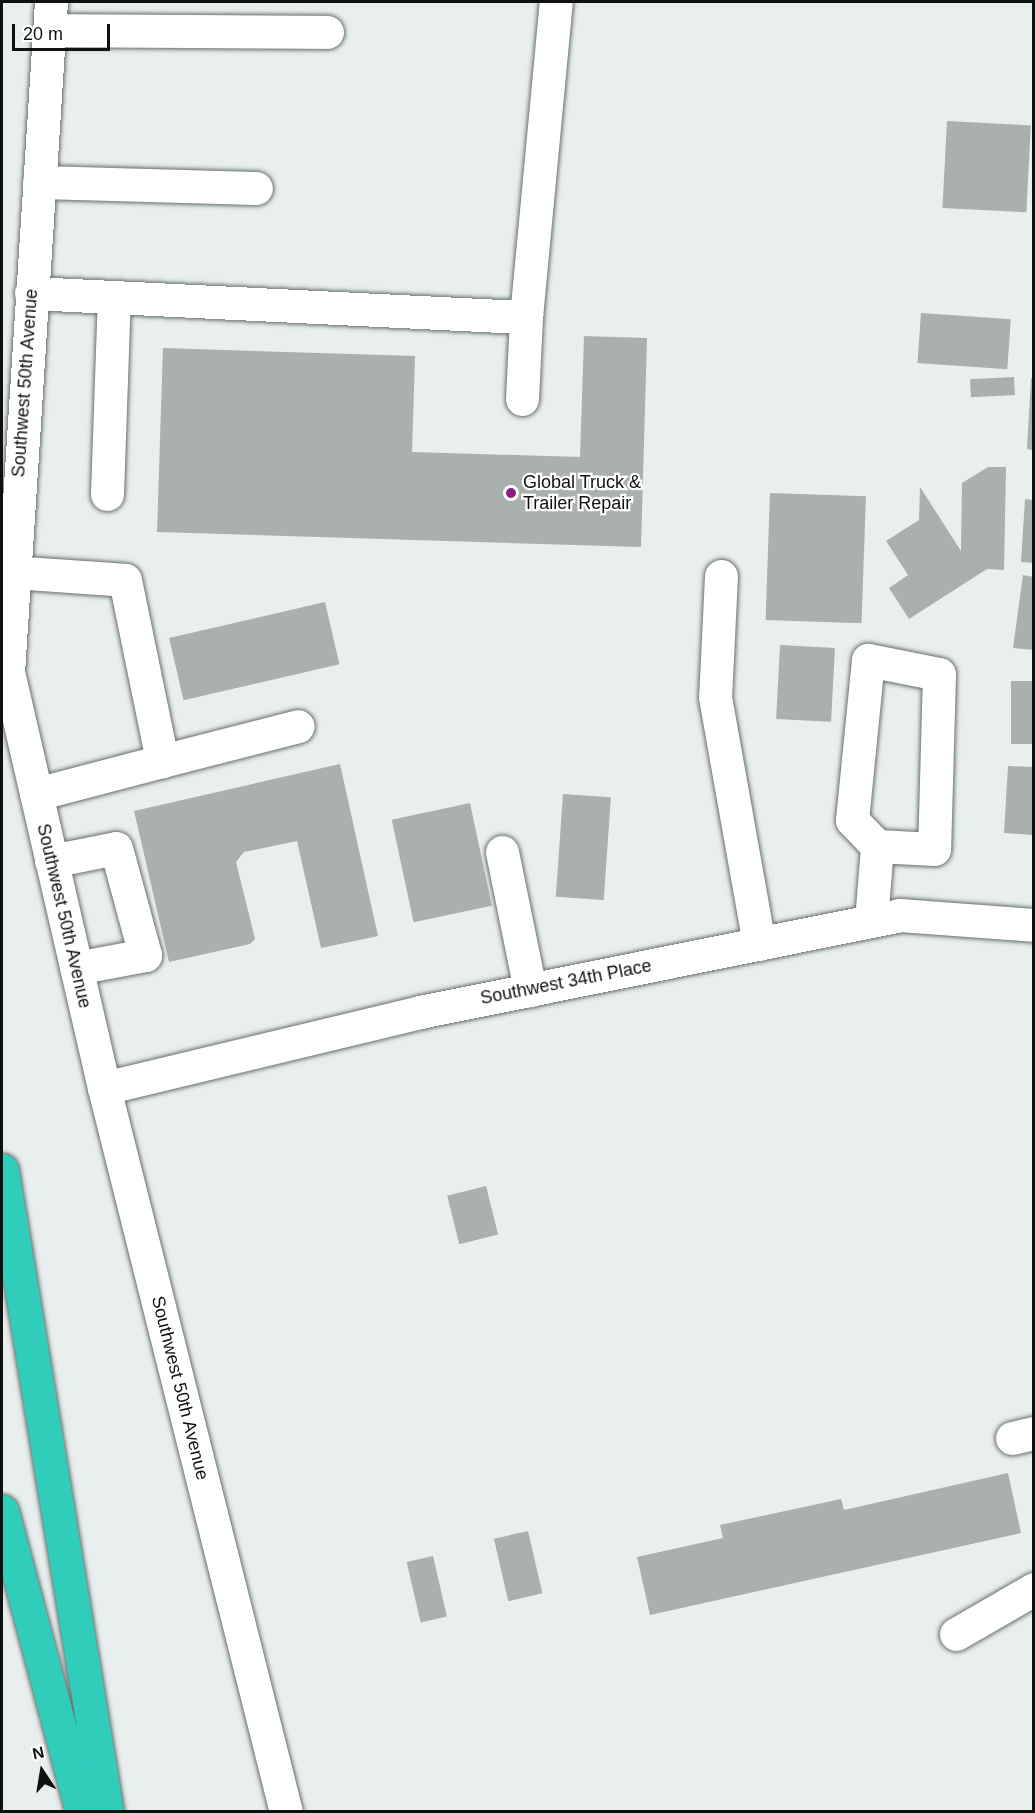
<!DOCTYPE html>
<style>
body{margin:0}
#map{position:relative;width:1035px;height:1813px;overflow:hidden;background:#e8efee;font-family:Arial,sans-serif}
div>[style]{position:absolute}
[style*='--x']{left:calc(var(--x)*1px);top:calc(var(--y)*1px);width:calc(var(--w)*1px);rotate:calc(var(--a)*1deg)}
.building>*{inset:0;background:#a9b0ae;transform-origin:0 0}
.roads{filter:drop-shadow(0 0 2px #686f6d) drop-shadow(0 0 2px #686f6d)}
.minor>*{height:33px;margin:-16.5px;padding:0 16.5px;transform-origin:16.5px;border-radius:16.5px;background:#fff}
.highway>*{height:33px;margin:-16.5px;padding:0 16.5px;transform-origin:16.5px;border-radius:16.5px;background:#30cdbb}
.dots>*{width:16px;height:16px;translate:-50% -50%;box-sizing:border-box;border:3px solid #fff;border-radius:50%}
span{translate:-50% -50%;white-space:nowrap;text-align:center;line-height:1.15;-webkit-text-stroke:4.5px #fff;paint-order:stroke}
.street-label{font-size:18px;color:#0f1111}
.poi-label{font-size:18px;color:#0f1111}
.left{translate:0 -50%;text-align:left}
.frame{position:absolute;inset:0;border:3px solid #0f1111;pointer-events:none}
.north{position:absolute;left:12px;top:1741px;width:60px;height:60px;-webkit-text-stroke:4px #fff;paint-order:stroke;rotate:348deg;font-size:16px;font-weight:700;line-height:24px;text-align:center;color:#0f1111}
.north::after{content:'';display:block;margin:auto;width:21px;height:27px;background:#0f1111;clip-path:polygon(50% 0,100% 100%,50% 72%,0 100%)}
.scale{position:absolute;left:12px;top:24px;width:98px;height:27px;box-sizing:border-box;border:3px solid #0f1111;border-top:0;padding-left:8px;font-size:18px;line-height:21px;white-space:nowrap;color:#0f1111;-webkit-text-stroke:4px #fff;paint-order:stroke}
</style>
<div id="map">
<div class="building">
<div style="left:947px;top:121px;width:84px;height:87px;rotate:3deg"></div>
<div style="left:921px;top:313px;width:90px;height:50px;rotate:4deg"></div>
<div style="clip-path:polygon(584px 336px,647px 338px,641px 547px,157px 532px,163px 348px,415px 356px,412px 452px,580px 457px)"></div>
<div style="left:1014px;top:377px;width:18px;height:44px;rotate:87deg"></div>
<div style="clip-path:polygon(1031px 378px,1034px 378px,1034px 450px,1027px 449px)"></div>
<div style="clip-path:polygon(988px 467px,1006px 467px,1004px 570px,987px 569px,909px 619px,889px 588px,908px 575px,886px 541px,919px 520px,920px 487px,961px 551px,962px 483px)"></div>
<div style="left:770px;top:493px;width:96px;height:127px;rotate:2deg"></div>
<div style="clip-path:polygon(1025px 499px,1034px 500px,1034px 563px,1021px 562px)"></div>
<div style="clip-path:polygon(1023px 575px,1034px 577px,1034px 650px,1013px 648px)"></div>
<div style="left:325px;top:602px;width:64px;height:160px;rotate:77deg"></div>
<div style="left:780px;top:645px;width:55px;height:74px;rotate:3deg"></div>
<div style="left:1011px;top:681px;width:23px;height:63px"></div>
<div style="clip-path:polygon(340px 764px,378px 936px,321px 948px,297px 841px,244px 852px,236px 862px,255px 939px,250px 944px,169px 962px,134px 811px)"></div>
<div style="clip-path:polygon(1008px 766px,1034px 767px,1034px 835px,1004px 833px)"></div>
<div style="left:563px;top:794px;width:48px;height:103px;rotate:4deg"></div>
<div style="left:470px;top:803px;width:105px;height:80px;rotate:78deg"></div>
<div style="left:486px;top:1186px;width:50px;height:40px;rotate:76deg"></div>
<div style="clip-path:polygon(1008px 1473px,1021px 1533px,650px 1615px,637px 1557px,723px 1538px,720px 1525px,841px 1499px,844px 1510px)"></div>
<div style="left:528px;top:1531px;width:64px;height:35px;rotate:77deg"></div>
<div style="left:433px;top:1556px;width:62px;height:27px;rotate:77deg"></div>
</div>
<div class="roads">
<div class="minor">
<div style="--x:51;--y:2;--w:671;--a:93.67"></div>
<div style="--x:8;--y:672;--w:427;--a:77"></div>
<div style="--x:104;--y:1088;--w:747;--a:75.89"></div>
<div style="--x:49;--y:30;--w:278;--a:0.4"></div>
<div style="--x:39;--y:182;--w:217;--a:1.6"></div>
<div style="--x:31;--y:293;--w:496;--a:2.8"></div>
<div style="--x:526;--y:317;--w:316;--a:-84.6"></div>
<div style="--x:522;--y:399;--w:82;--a:-87.2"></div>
<div style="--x:107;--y:494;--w:197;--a:-88"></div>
<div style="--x:12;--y:572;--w:113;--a:4"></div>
<div style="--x:125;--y:580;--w:185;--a:78.4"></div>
<div style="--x:162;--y:761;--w:130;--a:165.3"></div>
<div style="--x:721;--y:576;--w:121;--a:92.8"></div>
<div style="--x:715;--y:697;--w:251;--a:79.9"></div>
<div style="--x:162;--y:761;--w:140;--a:-14.4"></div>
<div style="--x:502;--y:852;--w:141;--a:78.5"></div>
<div style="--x:51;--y:861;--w:66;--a:-11.3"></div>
<div style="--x:116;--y:848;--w:111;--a:74.8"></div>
<div style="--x:145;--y:955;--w:70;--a:169.3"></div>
<div style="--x:871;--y:921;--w:75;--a:-85.4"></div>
<div style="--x:877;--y:846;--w:36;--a:-134"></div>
<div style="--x:852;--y:820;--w:161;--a:-84.3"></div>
<div style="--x:868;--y:660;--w:72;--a:11.2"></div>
<div style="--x:939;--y:674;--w:175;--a:91.6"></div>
<div style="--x:934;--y:849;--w:57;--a:-177"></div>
<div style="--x:104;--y:1088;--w:325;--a:-13.5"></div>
<div style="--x:420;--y:1012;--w:489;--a:-11.4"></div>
<div style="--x:899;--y:915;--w:135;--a:4.2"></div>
<div style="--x:1012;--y:1438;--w:23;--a:-13"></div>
<div style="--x:956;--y:1634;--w:90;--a:-30"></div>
</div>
<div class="highway">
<div style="--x:2;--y:1170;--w:651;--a:80.71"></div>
<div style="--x:2;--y:1511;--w:311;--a:75.1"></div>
</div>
</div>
<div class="dots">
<div style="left:511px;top:493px;background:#8d1e81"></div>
</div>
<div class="street-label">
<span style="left:25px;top:383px;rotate:-86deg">Southwest 50th Avenue</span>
<span style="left:64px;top:916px;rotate:77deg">Southwest 50th Avenue</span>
<span style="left:566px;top:982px;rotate:-11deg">Southwest 34th Place</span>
<span style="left:180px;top:1388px;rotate:76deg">Southwest 50th Avenue</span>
</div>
<div class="poi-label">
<span class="left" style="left:523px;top:493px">Global Truck &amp;<br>Trailer Repair</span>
</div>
<div class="frame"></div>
<div class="north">N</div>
<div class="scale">20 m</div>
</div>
